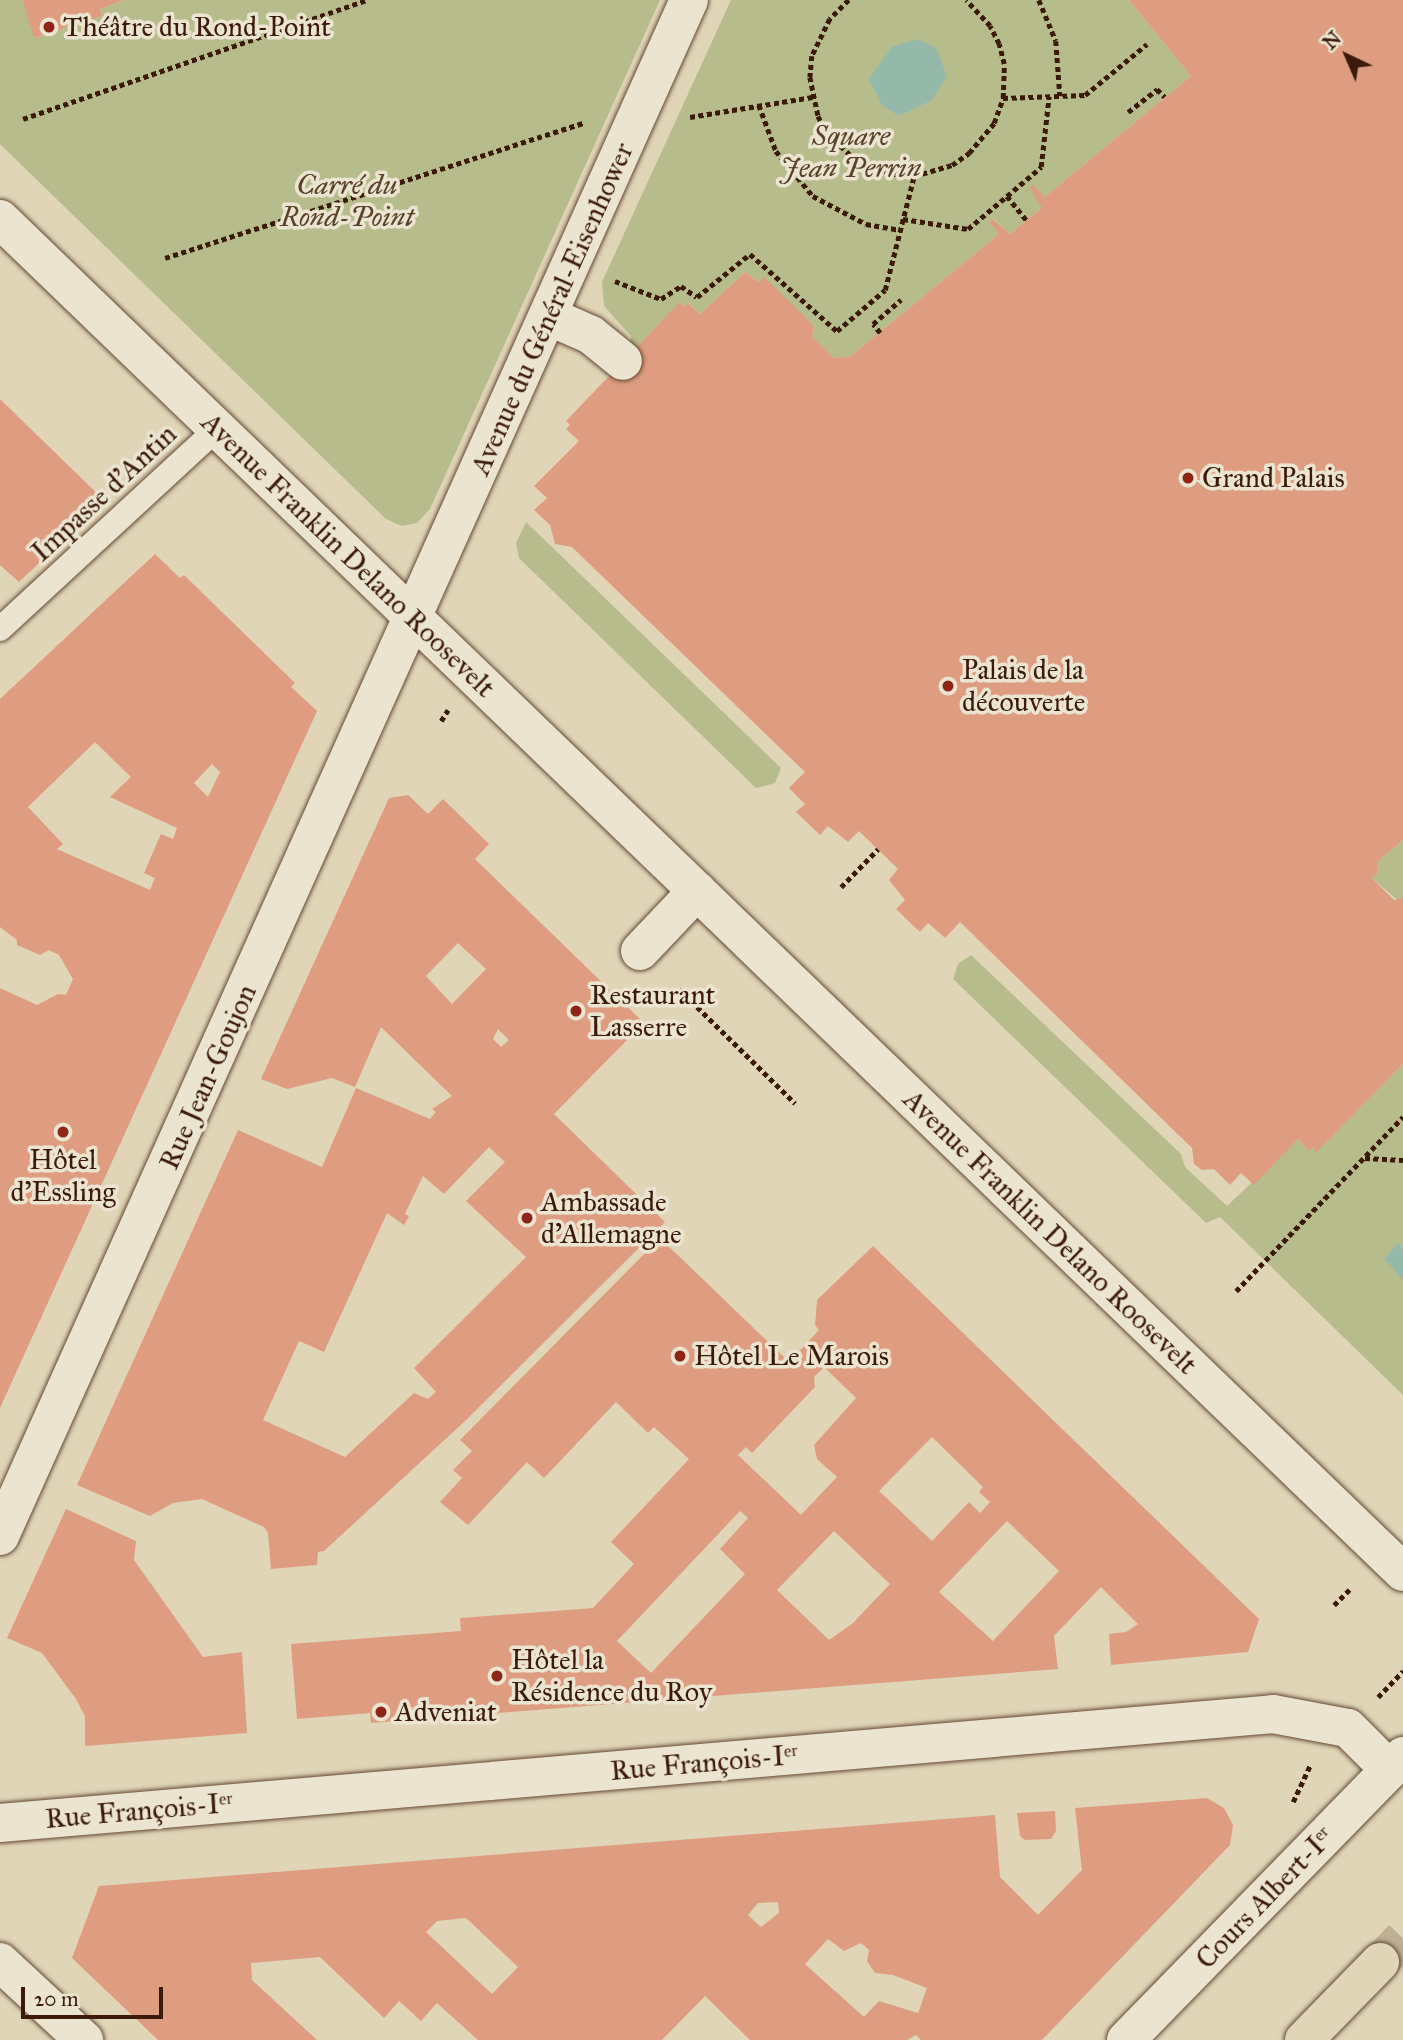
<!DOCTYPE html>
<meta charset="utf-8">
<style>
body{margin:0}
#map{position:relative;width:1403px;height:2040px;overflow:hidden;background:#e0d5b7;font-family:"IM FELL Great Primer",serif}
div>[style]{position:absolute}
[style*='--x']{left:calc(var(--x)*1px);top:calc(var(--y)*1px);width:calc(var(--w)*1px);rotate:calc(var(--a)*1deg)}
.green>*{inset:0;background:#b6bc8c}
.water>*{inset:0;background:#94b9aa}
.building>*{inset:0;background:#de9d81}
.primary-tunnel>*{height:38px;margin-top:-19px;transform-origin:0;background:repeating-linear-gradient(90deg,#bfb094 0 38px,transparent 0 57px)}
.path>*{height:4.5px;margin-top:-2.25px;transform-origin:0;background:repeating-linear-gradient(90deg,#3c1a0a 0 5px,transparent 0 8.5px)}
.roads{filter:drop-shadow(0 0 2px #654935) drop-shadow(0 0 2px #654935)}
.lane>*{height:24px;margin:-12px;padding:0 12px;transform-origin:12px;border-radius:12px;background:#ebe4d0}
.street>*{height:38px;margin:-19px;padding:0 19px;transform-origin:19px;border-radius:19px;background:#ebe4d0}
.secondary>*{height:38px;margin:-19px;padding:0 19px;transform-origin:19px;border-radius:19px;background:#ebe4d0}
.primary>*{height:38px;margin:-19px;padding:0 19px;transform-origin:19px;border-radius:19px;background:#e0d5b7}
.dots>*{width:19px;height:19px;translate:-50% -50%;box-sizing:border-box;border:4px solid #ebe4d0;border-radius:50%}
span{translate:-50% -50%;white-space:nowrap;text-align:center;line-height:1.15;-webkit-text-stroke:7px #ebe4d0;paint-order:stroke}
.poi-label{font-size:28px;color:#3c1a0a}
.left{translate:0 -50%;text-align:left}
.park-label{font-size:28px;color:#5a422a;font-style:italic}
.street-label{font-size:28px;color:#3c1a0a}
.north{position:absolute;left:1312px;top:21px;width:70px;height:70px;-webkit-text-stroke:5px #ebe4d0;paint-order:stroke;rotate:316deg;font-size:19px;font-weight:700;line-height:28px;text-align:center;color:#3c1a0a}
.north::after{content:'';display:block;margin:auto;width:24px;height:32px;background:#3c1a0a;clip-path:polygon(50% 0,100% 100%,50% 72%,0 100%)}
.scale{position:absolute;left:21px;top:1987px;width:142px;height:32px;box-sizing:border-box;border:4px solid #3c1a0a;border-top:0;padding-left:9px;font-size:21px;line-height:24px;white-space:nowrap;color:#3c1a0a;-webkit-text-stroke:5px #ebe4d0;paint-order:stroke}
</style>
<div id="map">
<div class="green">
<div style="clip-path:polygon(0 0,22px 0,35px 38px,102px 16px,100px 9px,126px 0,660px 0,430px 509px,417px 523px,402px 526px,386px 519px,0 144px)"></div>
<div style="clip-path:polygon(731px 0,1129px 0,1191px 76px,1045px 197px,1033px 185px,1042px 208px,1010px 234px,994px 219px,990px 221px,999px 234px,851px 356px,834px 358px,812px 336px,814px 326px,764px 278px,759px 282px,745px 272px,700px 314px,689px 303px,685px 307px,680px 303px,629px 355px,631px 336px,604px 306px,602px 282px)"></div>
<div style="clip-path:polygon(526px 522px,781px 768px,775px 783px,756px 788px,519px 558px,516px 543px)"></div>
<div style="clip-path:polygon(1403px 840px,1403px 898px,1400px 902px,1372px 878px,1377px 874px,1377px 862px)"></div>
<div style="clip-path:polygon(971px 955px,1181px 1154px,1185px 1167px,1227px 1206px,1298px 1139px,1310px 1151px,1313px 1147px,1318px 1151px,1403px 1064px,1403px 1395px,1220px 1217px,1206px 1223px,953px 979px,958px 964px)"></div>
</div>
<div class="water">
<div style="clip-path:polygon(917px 39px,936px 48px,947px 76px,932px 100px,899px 116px,882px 105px,869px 79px,892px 47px)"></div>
<div style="clip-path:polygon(1398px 1243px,1403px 1249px,1403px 1280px,1385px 1259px)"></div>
</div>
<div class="building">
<div style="clip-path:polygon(22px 0,125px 0,100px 9px,102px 16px,34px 38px)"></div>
<div style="clip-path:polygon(1129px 0,1403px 0,1403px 840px,1377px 862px,1377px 874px,1372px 878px,1394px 900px,1403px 898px,1403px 1064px,1317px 1152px,1313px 1147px,1310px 1151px,1298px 1139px,1254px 1185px,1241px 1173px,1230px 1185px,1214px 1169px,1202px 1170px,1194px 1164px,1192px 1148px,960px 922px,945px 938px,928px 923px,920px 932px,896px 909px,905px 900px,889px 880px,898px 869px,859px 831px,848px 842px,828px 826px,820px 835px,796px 812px,805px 804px,789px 788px,805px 772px,572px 547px,555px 544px,550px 525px,534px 510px,547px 498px,534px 486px,579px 441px,566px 429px,570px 425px,566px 421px,680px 302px,685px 307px,688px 303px,700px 314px,745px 272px,759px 282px,764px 277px,814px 326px,812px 336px,834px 358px,851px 356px,999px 234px,989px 222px,993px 219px,1010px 234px,1042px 208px,1030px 188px,1033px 184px,1045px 197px,1191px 76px)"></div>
<div style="clip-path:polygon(0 399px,105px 501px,19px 582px,0 565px)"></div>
<div style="clip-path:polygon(evenodd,155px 554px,180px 578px,184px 575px,295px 683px,291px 687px,317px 711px,0 1408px,0 988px,37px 1005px,58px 994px,66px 995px,73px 979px,59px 955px,49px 950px,40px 955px,17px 945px,17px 940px,0 927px,0 699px,155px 554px,95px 742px,131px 777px,110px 797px,177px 828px,173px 839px,161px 834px,144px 873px,155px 878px,150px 890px,57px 849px,63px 844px,28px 807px,95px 742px,155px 554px,212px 764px,220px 772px,208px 797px,194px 783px,212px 764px)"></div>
<div style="clip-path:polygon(evenodd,408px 795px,428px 814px,443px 799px,489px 844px,475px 859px,644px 1023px,554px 1114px,665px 1222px,464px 1422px,324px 1551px,318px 1552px,317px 1565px,271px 1569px,268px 1533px,264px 1527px,202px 1499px,173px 1503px,150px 1516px,77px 1485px,238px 1130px,322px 1167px,356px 1088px,430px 1119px,436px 1112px,432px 1109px,452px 1096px,381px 1027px,355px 1087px,332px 1078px,287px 1089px,261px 1079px,389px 798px,408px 795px,458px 943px,486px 969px,452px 1004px,426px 976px,458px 943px,408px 795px,498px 1029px,509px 1040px,501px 1047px,493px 1039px,498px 1029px,408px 795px,489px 1147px,505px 1162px,466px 1201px,526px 1257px,414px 1368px,436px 1392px,428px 1399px,414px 1393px,345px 1457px,263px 1420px,299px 1341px,324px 1352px,387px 1213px,404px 1225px,409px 1216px,405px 1214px,423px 1176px,444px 1194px,489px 1147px)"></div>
<div style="clip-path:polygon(evenodd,660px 1238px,789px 1362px,819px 1330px,815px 1325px,817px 1300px,873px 1246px,1259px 1619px,1248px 1652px,1111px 1665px,1109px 1634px,1126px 1632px,1138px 1624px,1101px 1587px,1054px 1636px,1058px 1669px,371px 1723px,370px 1713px,297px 1719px,291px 1644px,461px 1631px,460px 1618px,593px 1608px,634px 1564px,611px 1542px,689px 1459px,654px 1427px,648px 1433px,616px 1402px,544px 1478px,527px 1462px,468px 1525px,440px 1502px,462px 1478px,453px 1470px,472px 1451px,460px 1440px,660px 1238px,824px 1367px,856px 1398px,814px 1445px,817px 1459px,837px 1477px,801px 1515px,738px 1455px,746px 1447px,752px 1453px,815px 1387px,814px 1377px,824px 1367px,660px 1238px,932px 1437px,983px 1487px,979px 1492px,990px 1502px,980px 1513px,969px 1502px,932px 1541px,879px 1491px,932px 1437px,660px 1238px,740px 1511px,748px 1518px,720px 1549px,745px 1574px,651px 1673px,617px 1641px,740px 1511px,660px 1238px,1007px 1521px,1059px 1571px,993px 1641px,939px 1592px,1007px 1521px,660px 1238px,834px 1531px,890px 1584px,852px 1624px,829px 1640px,777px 1590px,834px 1531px)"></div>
<div style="clip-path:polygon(66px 1509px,136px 1541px,134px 1560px,203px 1657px,242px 1652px,247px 1733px,85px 1746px,85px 1716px,76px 1699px,42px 1653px,7px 1638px)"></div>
<div style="clip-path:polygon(evenodd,1207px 1798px,1224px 1808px,1233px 1825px,1230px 1845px,1042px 2040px,921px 2040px,916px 2035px,907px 2040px,750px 2040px,705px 1996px,662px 2040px,478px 2040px,437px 2003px,421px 2021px,399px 2001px,384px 2018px,320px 1957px,251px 1963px,252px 1980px,317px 2040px,158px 2040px,72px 1958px,99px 1886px,995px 1815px,1000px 1877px,1038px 1915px,1082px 1870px,1075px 1808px,1207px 1798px,778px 1902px,779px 1913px,761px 1927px,748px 1915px,758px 1903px,778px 1902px,1207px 1798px,466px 1918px,518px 1967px,492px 1994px,426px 1932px,437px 1921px,466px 1918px,1207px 1798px,828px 1939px,844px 1951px,861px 1943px,869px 1950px,867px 1961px,875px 1973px,893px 1975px,927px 1988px,918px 2013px,879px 2001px,864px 2017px,805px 1964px,828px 1939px)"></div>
<div style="clip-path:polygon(1055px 1811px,1056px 1831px,1051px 1839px,1025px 1840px,1020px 1836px,1017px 1813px)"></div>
</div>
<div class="primary-tunnel">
<div style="--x:1380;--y:1962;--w:33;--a:-46"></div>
</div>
<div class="path">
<div style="--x:849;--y:0;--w:27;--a:135"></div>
<div style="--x:830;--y:19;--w:41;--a:115.9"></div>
<div style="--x:812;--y:56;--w:21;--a:95"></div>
<div style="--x:810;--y:77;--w:40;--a:78"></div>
<div style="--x:818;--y:116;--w:21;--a:61"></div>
<div style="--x:828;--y:134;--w:40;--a:43"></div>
<div style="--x:857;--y:161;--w:39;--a:19"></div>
<div style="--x:894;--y:174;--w:20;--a:6"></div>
<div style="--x:914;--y:176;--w:40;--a:-16"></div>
<div style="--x:952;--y:165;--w:21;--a:-35"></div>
<div style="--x:969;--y:153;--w:39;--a:-50"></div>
<div style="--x:994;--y:123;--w:27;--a:-70"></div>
<div style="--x:1003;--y:98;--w:34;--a:-88"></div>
<div style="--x:1004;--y:64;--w:21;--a:-104"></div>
<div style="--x:999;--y:44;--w:20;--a:-117"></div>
<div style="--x:990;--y:26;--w:35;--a:-133"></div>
<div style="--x:1039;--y:0;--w:44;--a:67.5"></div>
<div style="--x:1056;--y:41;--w:55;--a:85.8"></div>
<div style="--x:1003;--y:98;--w:82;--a:-2.1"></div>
<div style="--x:1085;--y:95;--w:80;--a:-39.4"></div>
<div style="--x:759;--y:105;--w:49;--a:69.7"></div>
<div style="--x:776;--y:151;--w:58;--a:50.6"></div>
<div style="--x:813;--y:196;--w:60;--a:27.8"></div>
<div style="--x:866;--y:224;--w:35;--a:10"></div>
<div style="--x:1128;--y:112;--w:37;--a:-38"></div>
<div style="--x:1157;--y:89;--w:11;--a:45"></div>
<div style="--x:690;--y:117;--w:124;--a:-9.3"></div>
<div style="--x:23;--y:119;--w:363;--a:-19.1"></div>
<div style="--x:1007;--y:196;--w:32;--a:51"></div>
<div style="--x:903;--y:219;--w:66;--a:8.7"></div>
<div style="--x:968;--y:229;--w:96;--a:-40.3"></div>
<div style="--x:1041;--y:167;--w:71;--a:-83.6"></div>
<div style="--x:165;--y:258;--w:440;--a:-17.9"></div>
<div style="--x:615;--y:281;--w:49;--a:21.4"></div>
<div style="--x:661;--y:299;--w:24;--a:-33"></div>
<div style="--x:681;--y:286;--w:19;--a:35"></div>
<div style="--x:697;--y:297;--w:68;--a:-39.1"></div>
<div style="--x:750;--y:254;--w:116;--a:41.5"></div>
<div style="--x:837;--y:331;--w:63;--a:-40.5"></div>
<div style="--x:885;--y:290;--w:118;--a:-75.7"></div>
<div style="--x:880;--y:333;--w:11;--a:-128"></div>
<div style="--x:873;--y:324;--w:37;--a:-41"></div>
<div style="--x:441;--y:721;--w:13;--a:-58"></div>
<div style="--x:841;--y:887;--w:53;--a:-45.8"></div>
<div style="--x:679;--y:989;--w:163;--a:44.5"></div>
<div style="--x:1365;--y:1158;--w:38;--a:3"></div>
<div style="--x:1236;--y:1291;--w:241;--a:-46.2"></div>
<div style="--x:1334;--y:1605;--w:25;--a:-45"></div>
<div style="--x:1378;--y:1697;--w:36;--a:-46"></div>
<div style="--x:1293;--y:1802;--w:40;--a:-65"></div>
</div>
<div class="roads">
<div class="lane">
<div style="--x:0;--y:629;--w:295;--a:-42.7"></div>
</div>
<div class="street">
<div style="--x:548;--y:316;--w:47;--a:23.8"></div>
<div style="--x:591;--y:335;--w:41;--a:39.1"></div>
<div style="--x:640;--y:951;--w:83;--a:-46.5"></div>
<div style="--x:0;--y:1536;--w:1683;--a:-65.84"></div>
<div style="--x:0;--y:1823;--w:1278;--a:-4.89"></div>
<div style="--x:1273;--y:1714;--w:76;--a:10.6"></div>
<div style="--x:1348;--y:1728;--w:59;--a:45"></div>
<div style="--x:0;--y:1962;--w:115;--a:42.9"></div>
<div style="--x:1126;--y:2040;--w:397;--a:-45.7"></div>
</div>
<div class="secondary">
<div style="--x:0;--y:219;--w:1949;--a:43.96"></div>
</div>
<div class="primary">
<div style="--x:1304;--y:2040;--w:109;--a:-45.7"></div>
</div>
</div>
<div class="dots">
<div style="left:49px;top:27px;background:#8f2418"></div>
<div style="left:1188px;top:478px;background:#8f2418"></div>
<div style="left:948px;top:686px;background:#8f2418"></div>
<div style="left:576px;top:1011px;background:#8f2418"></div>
<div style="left:63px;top:1132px;background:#8f2418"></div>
<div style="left:527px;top:1218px;background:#8f2418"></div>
<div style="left:680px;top:1356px;background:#8f2418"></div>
<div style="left:497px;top:1676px;background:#8f2418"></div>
<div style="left:381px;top:1712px;background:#8f2418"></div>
</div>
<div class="poi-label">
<span class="left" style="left:63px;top:27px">Théâtre du Rond-Point</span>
<span class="left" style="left:1202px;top:478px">Grand Palais</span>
<span class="left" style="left:962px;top:686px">Palais de la<br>découverte</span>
<span class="left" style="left:590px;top:1011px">Restaurant<br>Lasserre</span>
<span style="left:63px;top:1176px">Hôtel<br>d’Essling</span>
<span class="left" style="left:541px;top:1218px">Ambassade<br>d'Allemagne</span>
<span class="left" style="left:694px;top:1356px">Hôtel Le Marois</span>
<span class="left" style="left:511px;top:1676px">Hôtel la<br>Résidence du Roy</span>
<span class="left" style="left:395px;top:1712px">Adveniat</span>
</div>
<div class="park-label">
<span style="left:851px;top:152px">Square<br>Jean Perrin</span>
<span style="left:347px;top:201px">Carré du<br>Rond-Point</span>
</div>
<div class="street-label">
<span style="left:552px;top:309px;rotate:-66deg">Avenue du Général-Eisenhower</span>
<span style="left:104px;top:493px;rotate:-43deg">Impasse d'Antin</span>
<span style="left:348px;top:555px;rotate:44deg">Avenue Franklin Delano Roosevelt</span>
<span style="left:208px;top:1077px;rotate:-66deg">Rue Jean-Goujon</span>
<span style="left:1050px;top:1232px;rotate:44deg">Avenue Franklin Delano Roosevelt</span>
<span style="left:704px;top:1763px;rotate:-5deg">Rue François-Iᵉʳ</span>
<span style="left:139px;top:1811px;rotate:-5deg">Rue François-Iᵉʳ</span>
<span style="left:1265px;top:1898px;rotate:-46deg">Cours Albert-Iᵉʳ</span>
</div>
<div class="north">N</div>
<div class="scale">20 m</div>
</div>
